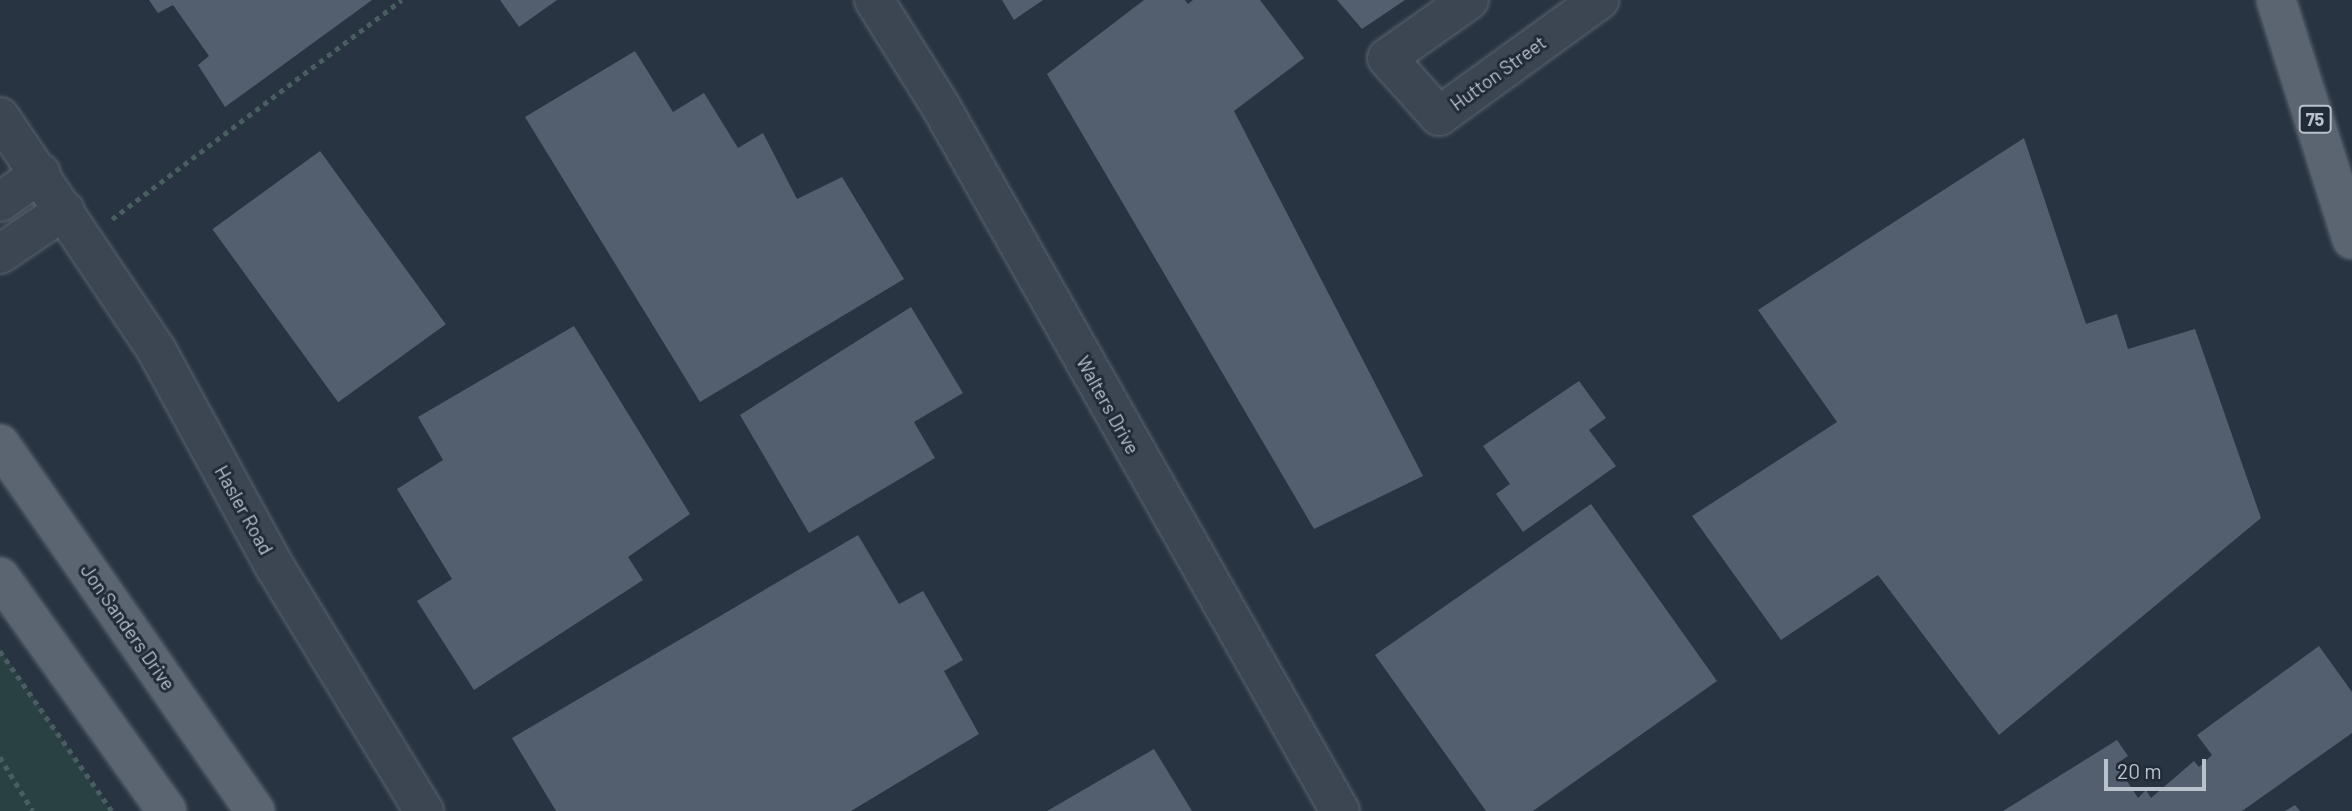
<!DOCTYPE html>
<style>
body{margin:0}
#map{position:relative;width:2352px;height:811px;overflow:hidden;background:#283442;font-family:Barlow,sans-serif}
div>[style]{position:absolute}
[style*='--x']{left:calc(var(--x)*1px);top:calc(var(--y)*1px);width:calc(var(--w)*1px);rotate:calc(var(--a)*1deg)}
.green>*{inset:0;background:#2a4143}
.building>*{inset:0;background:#535f6f;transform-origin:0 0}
.path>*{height:4.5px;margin-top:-2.25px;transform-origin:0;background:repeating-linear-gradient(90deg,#485e60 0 5px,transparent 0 10px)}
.roads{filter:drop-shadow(0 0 2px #5a646f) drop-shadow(0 0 2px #5a646f)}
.minor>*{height:38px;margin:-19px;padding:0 19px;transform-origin:19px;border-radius:19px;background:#3c4652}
.major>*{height:38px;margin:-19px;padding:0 19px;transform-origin:19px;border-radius:19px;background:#5b6571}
span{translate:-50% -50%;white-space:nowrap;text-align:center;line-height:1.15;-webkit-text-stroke:6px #212b37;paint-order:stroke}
.shield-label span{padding:2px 5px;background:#212b37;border:2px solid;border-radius:5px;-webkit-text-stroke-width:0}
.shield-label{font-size:18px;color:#b9c1cc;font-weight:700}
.street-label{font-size:19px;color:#b9c1cc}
.scale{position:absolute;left:2104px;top:759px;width:102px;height:32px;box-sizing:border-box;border:4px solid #b9c1cc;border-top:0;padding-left:9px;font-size:21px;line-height:24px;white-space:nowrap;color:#b9c1cc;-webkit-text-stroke:5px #212b37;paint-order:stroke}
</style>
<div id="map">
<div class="green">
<div style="clip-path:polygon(0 648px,111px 811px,0 811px)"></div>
</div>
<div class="building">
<div style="clip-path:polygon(149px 0,372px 0,225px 107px,198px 65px,209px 56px,173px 5px,158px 13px)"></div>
<div style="clip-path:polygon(500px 0,557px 0,519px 27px)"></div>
<div style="clip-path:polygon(1002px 0,1043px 0,1014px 20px)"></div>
<div style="clip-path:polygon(1144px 0,1185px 0,1188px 4px,1193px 0,1260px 0,1304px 58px,1234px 111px,1423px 476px,1314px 529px,1047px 74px)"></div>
<div style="clip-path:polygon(1337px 0,1405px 0,1362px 29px)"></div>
<div style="clip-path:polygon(635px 51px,673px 112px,704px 93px,738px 148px,763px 133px,797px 199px,842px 177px,904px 279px,700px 402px,525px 117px)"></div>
<div style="clip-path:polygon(2024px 138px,2086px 324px,2117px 314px,2128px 349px,2195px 329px,2261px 518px,1999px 735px,1878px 575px,1781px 640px,1692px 516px,1837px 422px,1758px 310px)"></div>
<div style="left:320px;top:151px;width:214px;height:133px;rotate:54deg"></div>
<div style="clip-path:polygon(911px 307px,963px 393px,914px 422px,935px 458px,809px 533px,740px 415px)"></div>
<div style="clip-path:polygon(574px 326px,690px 514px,628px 557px,643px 580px,474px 690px,417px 601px,452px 579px,397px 489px,443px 460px,418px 417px)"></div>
<div style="clip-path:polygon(1579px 381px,1606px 418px,1589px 430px,1616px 466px,1523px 532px,1496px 494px,1510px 484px,1483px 446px)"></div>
<div style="clip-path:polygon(1591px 504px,1717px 681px,1533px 811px,1486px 811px,1375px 655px)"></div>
<div style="clip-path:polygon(858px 535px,899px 604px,923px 591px,963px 660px,944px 671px,979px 734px,851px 811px,556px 811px,512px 738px)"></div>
<div style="clip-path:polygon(2319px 646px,2352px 692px,2352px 733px,2242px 811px,2003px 811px,2117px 740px,2128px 756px,2116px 764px,2138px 798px,2146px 790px,2151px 798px,2194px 761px,2199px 767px,2212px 755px,2197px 735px)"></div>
<div style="clip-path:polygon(1154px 749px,1192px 811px,1047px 811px)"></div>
<div style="clip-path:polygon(2295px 805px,2300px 811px,2285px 811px)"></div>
</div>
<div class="path">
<div style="--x:112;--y:219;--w:363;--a:-37.1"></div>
<div style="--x:0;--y:651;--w:195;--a:55"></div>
<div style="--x:0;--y:757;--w:63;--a:58.6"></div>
</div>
<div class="roads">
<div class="minor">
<div style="--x:874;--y:0;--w:126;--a:57.9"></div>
<div style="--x:941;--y:107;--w:809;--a:60.46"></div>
<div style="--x:1469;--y:0;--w:100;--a:144.7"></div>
<div style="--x:1387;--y:58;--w:78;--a:48.1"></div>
<div style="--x:1439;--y:116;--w:198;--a:-35.9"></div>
<div style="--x:0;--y:117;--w:282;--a:56.1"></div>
<div style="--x:157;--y:351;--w:246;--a:61.4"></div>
<div style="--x:275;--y:567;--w:286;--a:58.6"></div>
<div style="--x:0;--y:202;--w:50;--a:-35.3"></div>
<div style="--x:0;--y:254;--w:78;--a:-34.1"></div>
</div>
<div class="major">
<div style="--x:2276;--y:0;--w:251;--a:72.4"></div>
<div style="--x:0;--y:444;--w:447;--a:55.2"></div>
<div style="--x:0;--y:577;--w:287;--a:54.5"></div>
</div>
</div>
<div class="shield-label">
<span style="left:2315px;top:119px">75</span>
</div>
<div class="street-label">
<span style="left:1498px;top:73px;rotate:-36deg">Hutton Street</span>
<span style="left:1108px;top:405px;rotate:61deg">Walters Drive</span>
<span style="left:244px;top:510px;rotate:61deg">Hasler Road</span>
<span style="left:128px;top:627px;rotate:55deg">Jon Sanders Drive</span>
</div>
<div class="scale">20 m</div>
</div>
